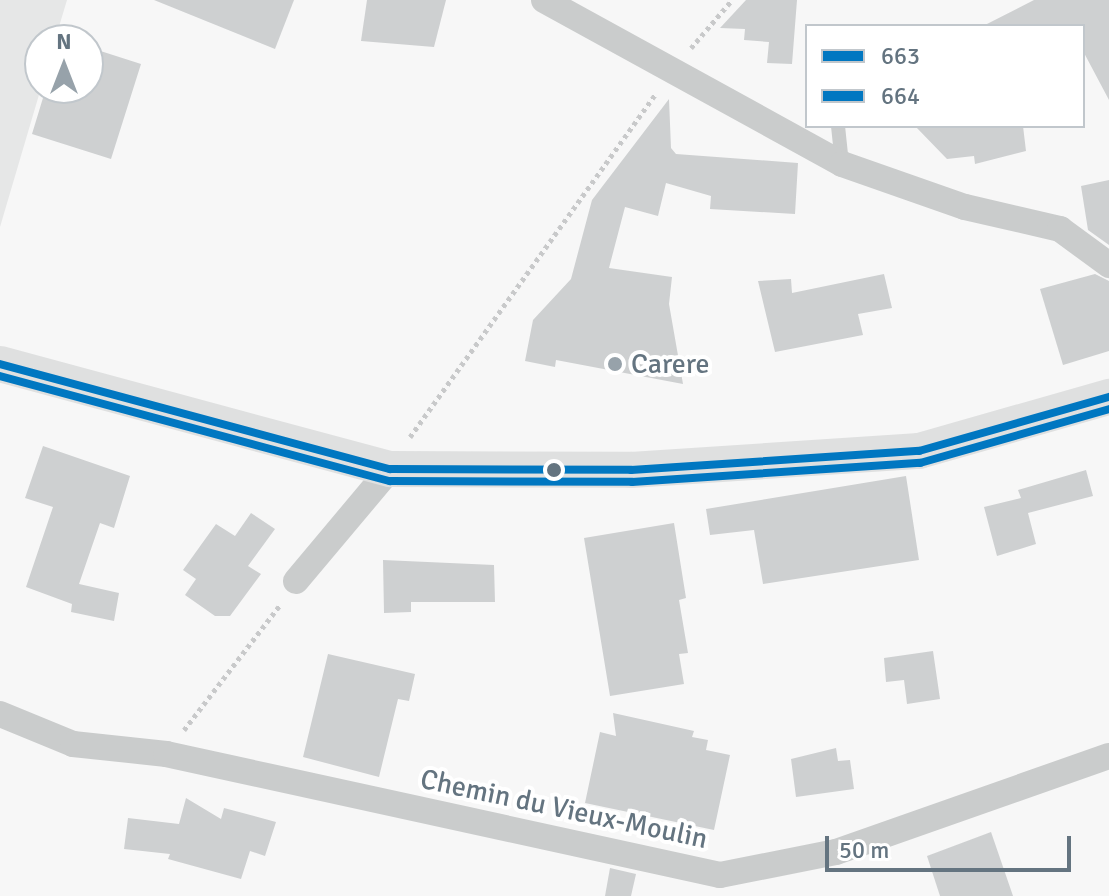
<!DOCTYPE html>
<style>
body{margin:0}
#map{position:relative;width:1109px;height:896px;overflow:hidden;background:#f7f7f7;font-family:Signika,sans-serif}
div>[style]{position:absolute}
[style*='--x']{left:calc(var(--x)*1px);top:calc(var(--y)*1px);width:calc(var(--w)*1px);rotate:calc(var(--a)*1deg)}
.built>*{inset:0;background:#e6e7e7}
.building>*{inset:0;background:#ced0d1}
.path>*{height:5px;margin-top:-2.5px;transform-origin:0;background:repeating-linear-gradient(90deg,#c8c9ca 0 4px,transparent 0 8px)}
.lane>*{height:14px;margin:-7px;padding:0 7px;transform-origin:7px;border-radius:7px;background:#cacccc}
.street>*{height:26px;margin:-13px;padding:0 13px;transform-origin:13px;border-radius:13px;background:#cacccc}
.secondary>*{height:36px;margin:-18px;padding:0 18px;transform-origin:18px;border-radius:18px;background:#dfe0e0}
.bus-1>*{height:8px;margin:-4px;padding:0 4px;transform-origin:4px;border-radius:4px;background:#0077c1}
.bus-2>*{height:8px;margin:-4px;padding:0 4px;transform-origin:4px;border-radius:4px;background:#0077c1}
.dots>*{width:22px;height:22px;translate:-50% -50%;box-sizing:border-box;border:4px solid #fff;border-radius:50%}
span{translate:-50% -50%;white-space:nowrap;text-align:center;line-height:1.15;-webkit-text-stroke:8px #fff;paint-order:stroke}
.poi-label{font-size:28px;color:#647480}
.left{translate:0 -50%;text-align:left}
.street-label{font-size:28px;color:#647480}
.legend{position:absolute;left:805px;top:24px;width:280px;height:104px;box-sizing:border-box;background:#fff;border:2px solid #c1c7cc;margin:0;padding:10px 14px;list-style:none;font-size:24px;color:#647480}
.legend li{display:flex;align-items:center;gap:16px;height:40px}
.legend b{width:40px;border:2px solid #c1c7cc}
.north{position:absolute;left:24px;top:24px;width:80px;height:80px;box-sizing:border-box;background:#fff;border:2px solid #c1c7cc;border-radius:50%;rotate:0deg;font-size:22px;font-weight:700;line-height:32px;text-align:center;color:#647480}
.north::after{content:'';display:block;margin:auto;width:28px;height:36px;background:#97a2aa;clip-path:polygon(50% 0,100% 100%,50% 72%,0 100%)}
.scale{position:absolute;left:825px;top:836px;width:246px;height:36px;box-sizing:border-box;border:4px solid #647480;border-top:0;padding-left:10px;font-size:24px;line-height:28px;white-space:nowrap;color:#647480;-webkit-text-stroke:6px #fff;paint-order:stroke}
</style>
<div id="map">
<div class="built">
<div style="clip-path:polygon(0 0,67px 0,55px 40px,40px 40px,41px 88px,0 227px)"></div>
</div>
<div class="building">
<div style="clip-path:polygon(154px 0,294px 0,275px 49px)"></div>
<div style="clip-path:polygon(367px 0,446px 0,434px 47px,361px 41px)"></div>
<div style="clip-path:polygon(746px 0,797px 0,792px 64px,767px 63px,769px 42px,744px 40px,745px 29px,720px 28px)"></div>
<div style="clip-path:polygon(1034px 0,1109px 0,1109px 100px,1083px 51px,1083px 26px,983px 26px)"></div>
<div style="clip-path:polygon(88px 47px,141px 64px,111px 159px,32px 134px,46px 88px,88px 88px)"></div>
<div style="clip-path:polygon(669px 99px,671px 148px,676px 154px,798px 163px,795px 214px,710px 209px,711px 196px,666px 183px,658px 216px,625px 207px,609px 268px,672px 277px,669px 304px,683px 384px,556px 360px,555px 367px,525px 361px,533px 320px,571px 279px,592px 200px)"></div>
<div style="clip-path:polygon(915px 126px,1023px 126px,1026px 151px,975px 164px,974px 156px,947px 159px)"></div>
<div style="clip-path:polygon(1109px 180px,1109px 245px,1088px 230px,1081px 186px)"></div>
<div style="clip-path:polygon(884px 274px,892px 308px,858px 314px,863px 335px,775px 352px,758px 281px,791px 279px,792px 293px)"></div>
<div style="clip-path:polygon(1095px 274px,1109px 281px,1109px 351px,1063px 365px,1040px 289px)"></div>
<div style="clip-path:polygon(43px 446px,130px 476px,114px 528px,100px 523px,79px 584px,119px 593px,114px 621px,71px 612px,72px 604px,26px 587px,53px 507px,25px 498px)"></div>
<div style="clip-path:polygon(1086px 470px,1093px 496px,1028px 513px,1036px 544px,997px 556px,984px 507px,1021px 498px,1018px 490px)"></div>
<div style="clip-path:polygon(906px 476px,919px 560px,763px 584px,754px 530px,710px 535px,706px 509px)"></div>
<div style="clip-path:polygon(251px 513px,275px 529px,248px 566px,261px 574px,230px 616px,215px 616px,185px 595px,196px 579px,183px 570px,216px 524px,235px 536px)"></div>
<div style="clip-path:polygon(674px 523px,686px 598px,679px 600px,688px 653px,679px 654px,684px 684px,610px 696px,584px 538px)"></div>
<div style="clip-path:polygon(383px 560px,494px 565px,495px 602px,411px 602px,411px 612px,384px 613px)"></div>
<div style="clip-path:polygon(933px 651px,940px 699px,907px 704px,904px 680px,886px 682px,884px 658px)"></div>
<div style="clip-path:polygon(328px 654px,415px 674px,409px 701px,398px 699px,379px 777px,303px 757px)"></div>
<div style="clip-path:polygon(613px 713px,694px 731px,692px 737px,708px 740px,706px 750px,730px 755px,714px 830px,585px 803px,600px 732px,616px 736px)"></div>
<div style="clip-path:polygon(836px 748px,838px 761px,850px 760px,854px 789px,796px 797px,791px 759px)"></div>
<div style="clip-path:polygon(186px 798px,221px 819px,224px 808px,276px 822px,265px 856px,250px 851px,241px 879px,168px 859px,170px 854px,124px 849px,128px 818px,179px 824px)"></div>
<div style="clip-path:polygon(991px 832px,1013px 896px,940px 896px,927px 856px)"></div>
<div style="clip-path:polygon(610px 868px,636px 874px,631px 896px,605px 896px)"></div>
</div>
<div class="path">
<div style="--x:691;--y:48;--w:63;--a:-49.5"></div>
<div style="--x:410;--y:437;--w:422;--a:-54.4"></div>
<div style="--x:184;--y:730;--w:158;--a:-52.5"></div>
</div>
<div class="lane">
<div style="--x:838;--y:126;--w:38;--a:84"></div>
</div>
<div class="street">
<div style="--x:544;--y:0;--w:340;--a:28.8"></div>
<div style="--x:842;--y:164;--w:130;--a:19.3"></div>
<div style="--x:965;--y:207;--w:98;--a:13"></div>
<div style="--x:1060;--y:229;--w:61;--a:36.3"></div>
<div style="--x:296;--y:581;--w:146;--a:-50"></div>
<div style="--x:0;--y:714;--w:79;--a:22.3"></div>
<div style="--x:73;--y:744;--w:94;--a:6.1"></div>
<div style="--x:166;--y:754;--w:567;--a:12.32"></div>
<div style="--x:720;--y:875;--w:118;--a:-11.2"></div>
<div style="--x:836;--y:852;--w:289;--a:-19.4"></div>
</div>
<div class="secondary">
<div style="--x:0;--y:364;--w:404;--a:15.1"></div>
<div style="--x:390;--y:469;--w:241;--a:0.2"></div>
<div style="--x:631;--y:470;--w:289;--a:-3.8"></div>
<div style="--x:919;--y:451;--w:198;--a:-15.9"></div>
</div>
<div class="bus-1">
<div style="--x:0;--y:364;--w:404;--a:15.1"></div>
<div style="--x:390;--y:469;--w:241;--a:0.2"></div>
<div style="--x:631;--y:470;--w:289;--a:-3.8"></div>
<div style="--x:919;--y:451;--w:198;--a:-15.9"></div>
</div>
<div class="bus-2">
<div style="--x:0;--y:376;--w:404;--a:15.1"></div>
<div style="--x:390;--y:481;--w:242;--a:0.2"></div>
<div style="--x:632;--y:482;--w:289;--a:-3.8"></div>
<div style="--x:920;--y:463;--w:197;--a:-15.9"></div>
</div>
<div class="dots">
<div style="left:615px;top:364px;background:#97a2aa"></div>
<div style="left:554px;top:470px;background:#647480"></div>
</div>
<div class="poi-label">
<span class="left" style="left:631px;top:364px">Carere</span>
</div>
<div class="street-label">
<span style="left:564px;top:809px;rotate:12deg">Chemin du Vieux-Moulin</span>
</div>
<ul class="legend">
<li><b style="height:10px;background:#0077c1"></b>663</li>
<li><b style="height:10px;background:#0077c1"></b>664</li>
</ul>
<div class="north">N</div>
<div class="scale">50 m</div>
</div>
